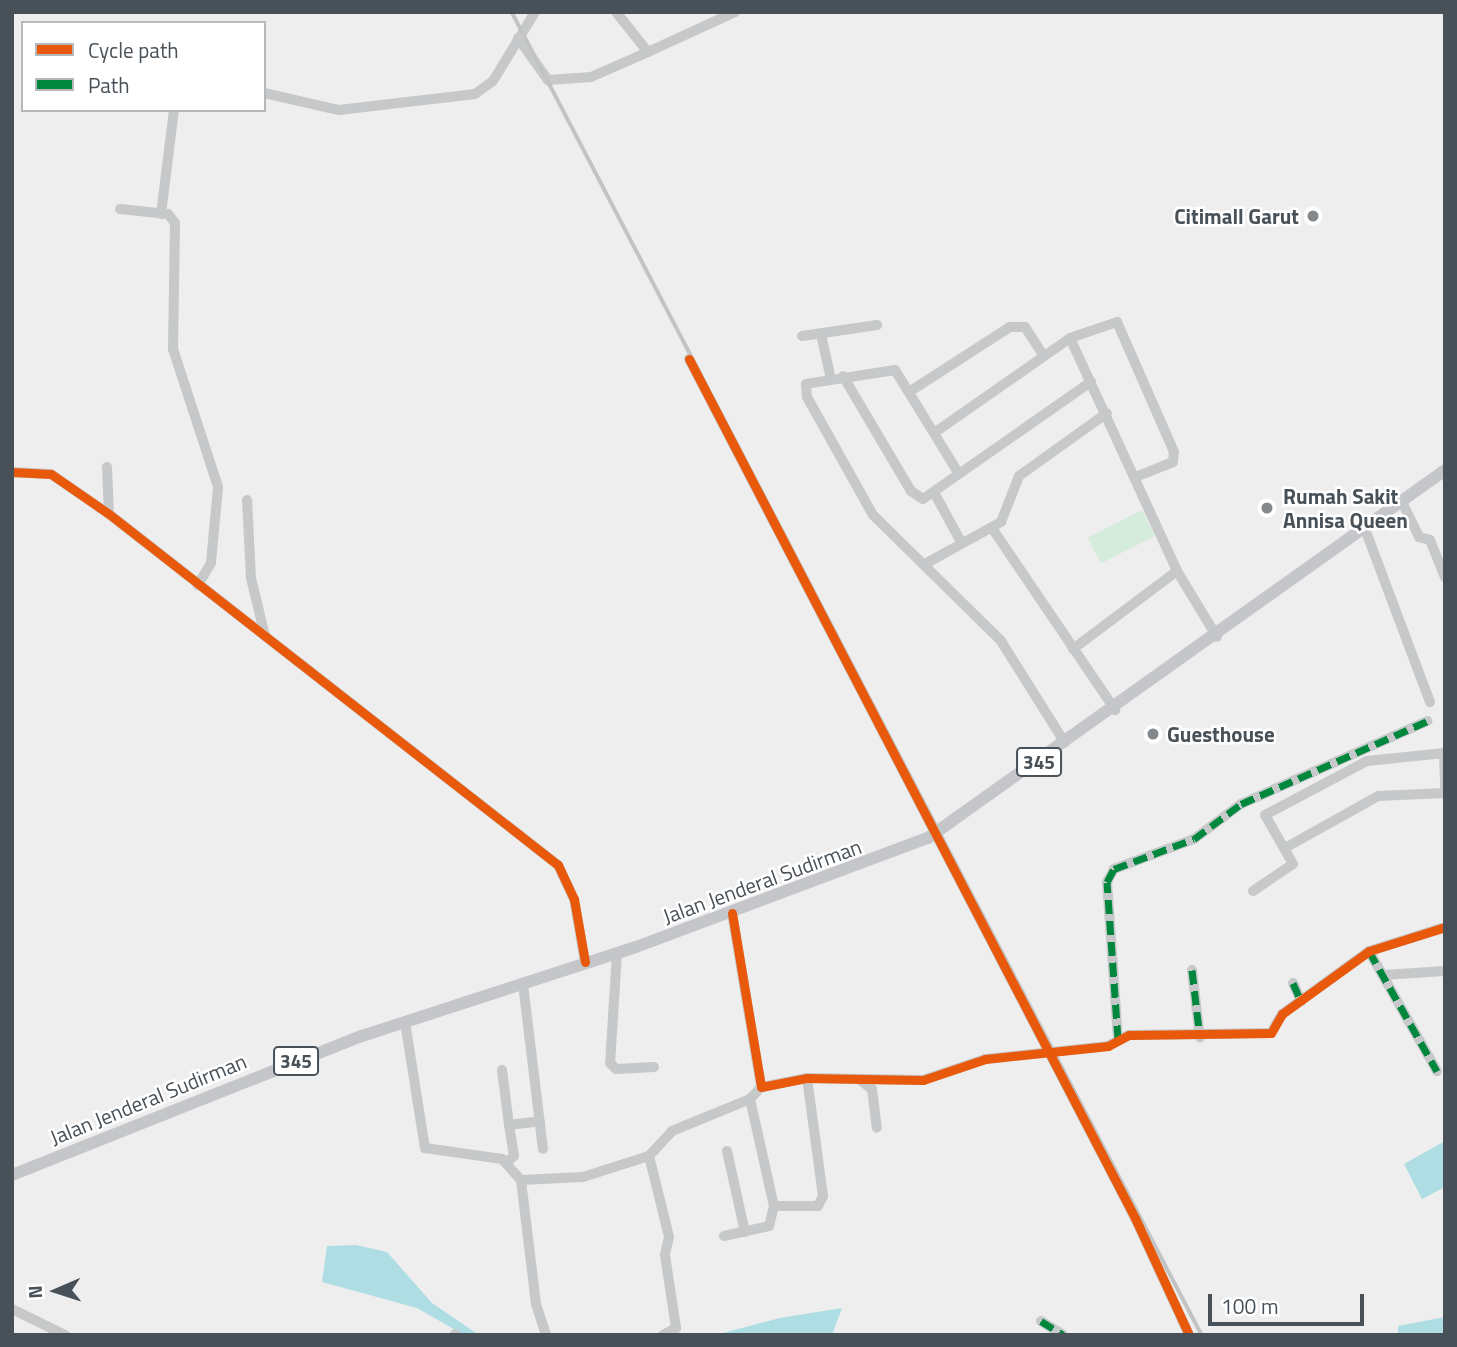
<!DOCTYPE html>
<style>
body{margin:0}
#map{position:relative;width:1457px;height:1347px;overflow:hidden;background:#eee;font-family:"Titillium Web",sans-serif}
div>[style]{position:absolute}
[style*='--x']{left:calc(var(--x)*1px);top:calc(var(--y)*1px);width:calc(var(--w)*1px);rotate:calc(var(--a)*1deg)}
.green>*{inset:0;background:#d5ebdb;transform-origin:0 0}
.water>*{inset:0;background:#aedde4}
.minor>*{height:10px;margin:-5px;padding:0 5px;transform-origin:5px;border-radius:5px;background:#c6c8c9}
.major>*{height:12px;margin:-6px;padding:0 6px;transform-origin:6px;border-radius:6px;background:#c4c6c9}
.rail>*{height:3.5px;margin:-1.75px;padding:0 1.75px;transform-origin:1.75px;border-radius:1.75px;background:#c2c4c4}
.quiet>*{height:7px;margin-top:-3.5px;transform-origin:0;background:repeating-linear-gradient(90deg,#00873e 0 14px,transparent 0 21px)}
.cycleway>*{height:9px;margin:-4.5px;padding:0 4.5px;transform-origin:4.5px;border-radius:4.5px;background:#e8590c}
.dots>*{width:19px;height:19px;translate:-50% -50%;box-sizing:border-box;border:4px solid #fff;border-radius:50%}
span{translate:-50% -50%;white-space:nowrap;text-align:center;line-height:1.15;-webkit-text-stroke:5px #fff;paint-order:stroke}
.shield-label span{padding:2px 5px;background:#fff;border:2px solid;border-radius:5px;-webkit-text-stroke-width:0}
.shield-label{font-size:19px;color:#485158;font-weight:700}
.poi-label{font-size:21px;color:#485158;font-weight:700}
.right{translate:-100% -50%;text-align:right}
.left{translate:0 -50%;text-align:left}
.street-label{font-size:21px;color:#485158}
.frame{position:absolute;inset:0;border:14px solid #485158;pointer-events:none}
.legend{position:absolute;left:21px;top:21px;width:245px;height:91px;box-sizing:border-box;background:#fff;border:2px solid #b6b9bc;margin:0;padding:9px 12px;list-style:none;font-size:21px;color:#485158}
.legend li{display:flex;align-items:center;gap:14px;height:35px}
.legend b{width:35px;border:2px solid #b6b9bc}
.north{position:absolute;left:21px;top:1256px;width:70px;height:70px;-webkit-text-stroke:5px #fff;paint-order:stroke;rotate:267deg;font-size:19px;font-weight:700;line-height:28px;text-align:center;color:#485158}
.north::after{content:'';display:block;margin:auto;width:24px;height:32px;background:#485158;clip-path:polygon(50% 0,100% 100%,50% 72%,0 100%)}
.scale{position:absolute;left:1208px;top:1294px;width:156px;height:32px;box-sizing:border-box;border:4px solid #485158;border-top:0;padding-left:9px;font-size:21px;line-height:24px;white-space:nowrap;color:#485158;-webkit-text-stroke:5px #fff;paint-order:stroke}
</style>
<div id="map">
<div class="green">
<div style="left:1142px;top:510px;width:29px;height:61px;rotate:63deg"></div>
</div>
<div class="water">
<div style="clip-path:polygon(1445px 1141px,1445px 1187px,1422px 1199px,1404px 1164px)"></div>
<div style="clip-path:polygon(356px 1245px,387px 1252px,432px 1303px,479px 1335px,464px 1335px,417px 1308px,322px 1282px,327px 1246px)"></div>
<div style="clip-path:polygon(842px 1308px,832px 1335px,715px 1335px,780px 1318px)"></div>
<div style="clip-path:polygon(1445px 1317px,1445px 1335px,1398px 1335px,1398px 1326px)"></div>
</div>
<div class="minor">
<div style="--x:616;--y:12;--w:51;--a:51.3"></div>
<div style="--x:648;--y:52;--w:96;--a:-24.7"></div>
<div style="--x:518;--y:38;--w:52;--a:54.5"></div>
<div style="--x:548;--y:80;--w:43;--a:-4"></div>
<div style="--x:591;--y:77;--w:62;--a:-23.7"></div>
<div style="--x:264;--y:93;--w:77;--a:12.8"></div>
<div style="--x:339;--y:110;--w:137;--a:-6.7"></div>
<div style="--x:475;--y:94;--w:22;--a:-36"></div>
<div style="--x:493;--y:81;--w:81;--a:-58.7"></div>
<div style="--x:120;--y:209;--w:48;--a:5.9"></div>
<div style="--x:168;--y:214;--w:11;--a:52"></div>
<div style="--x:175;--y:223;--w:126;--a:90.9"></div>
<div style="--x:173;--y:349;--w:145;--a:71.9"></div>
<div style="--x:218;--y:487;--w:76;--a:95.3"></div>
<div style="--x:211;--y:563;--w:26;--a:121"></div>
<div style="--x:161;--y:214;--w:105;--a:-82.9"></div>
<div style="--x:821;--y:334;--w:42;--a:77.6"></div>
<div style="--x:802;--y:336;--w:76;--a:-8.3"></div>
<div style="--x:1070;--y:338;--w:256;--a:65.3"></div>
<div style="--x:1177;--y:571;--w:77;--a:58.8"></div>
<div style="--x:689;--y:359;--w:968;--a:62.56"></div>
<div style="--x:1135;--y:1218;--w:129;--a:65.2"></div>
<div style="--x:843;--y:376;--w:134;--a:59.4"></div>
<div style="--x:911;--y:491;--w:14;--a:34"></div>
<div style="--x:923;--y:499;--w:205;--a:-34.9"></div>
<div style="--x:909;--y:392;--w:120;--a:-32.8"></div>
<div style="--x:1010;--y:327;--w:15;--a:0"></div>
<div style="--x:1025;--y:327;--w:35;--a:57"></div>
<div style="--x:934;--y:433;--w:166;--a:-34.9"></div>
<div style="--x:1070;--y:338;--w:50;--a:-18.8"></div>
<div style="--x:1117;--y:322;--w:142;--a:66.3"></div>
<div style="--x:1174;--y:452;--w:10;--a:96"></div>
<div style="--x:1173;--y:462;--w:40;--a:158"></div>
<div style="--x:107;--y:467;--w:47;--a:87.6"></div>
<div style="--x:12;--y:472;--w:39;--a:3"></div>
<div style="--x:51;--y:474;--w:70;--a:34.6"></div>
<div style="--x:109;--y:514;--w:570;--a:38.02"></div>
<div style="--x:558;--y:865;--w:38;--a:65"></div>
<div style="--x:574;--y:899;--w:64;--a:80.1"></div>
<div style="--x:959;--y:474;--w:122;--a:-121.6"></div>
<div style="--x:895;--y:370;--w:90;--a:171.1"></div>
<div style="--x:806;--y:384;--w:13;--a:86"></div>
<div style="--x:807;--y:397;--w:135;--a:60.8"></div>
<div style="--x:873;--y:515;--w:180;--a:44.5"></div>
<div style="--x:1001;--y:641;--w:120;--a:57.9"></div>
<div style="--x:936;--y:496;--w:50;--a:61.4"></div>
<div style="--x:247;--y:500;--w:78;--a:87.1"></div>
<div style="--x:251;--y:578;--w:60;--a:76.4"></div>
<div style="--x:1402;--y:502;--w:39;--a:64"></div>
<div style="--x:1419;--y:537;--w:11;--a:15"></div>
<div style="--x:1430;--y:540;--w:40;--a:68"></div>
<div style="--x:992;--y:528;--w:220;--a:55.9"></div>
<div style="--x:1365;--y:529;--w:185;--a:69.4"></div>
<div style="--x:925;--y:564;--w:87;--a:-28.9"></div>
<div style="--x:1001;--y:522;--w:49;--a:-68.6"></div>
<div style="--x:1019;--y:476;--w:108;--a:-35.6"></div>
<div style="--x:1073;--y:649;--w:130;--a:-36.9"></div>
<div style="--x:1444;--y:753;--w:34;--a:88"></div>
<div style="--x:1285;--y:848;--w:107;--a:-29.2"></div>
<div style="--x:1378;--y:796;--w:67;--a:-2.6"></div>
<div style="--x:1253;--y:891;--w:48;--a:-34"></div>
<div style="--x:1293;--y:864;--w:56;--a:-119.7"></div>
<div style="--x:1265;--y:815;--w:115;--a:-27.9"></div>
<div style="--x:1367;--y:761;--w:78;--a:-5.9"></div>
<div style="--x:732;--y:913;--w:176;--a:80.5"></div>
<div style="--x:761;--y:1087;--w:47;--a:-11.1"></div>
<div style="--x:807;--y:1078;--w:116;--a:1"></div>
<div style="--x:923;--y:1080;--w:65;--a:-18.7"></div>
<div style="--x:985;--y:1059;--w:124;--a:-6"></div>
<div style="--x:1108;--y:1046;--w:24;--a:-28"></div>
<div style="--x:1129;--y:1035;--w:142;--a:-0.8"></div>
<div style="--x:1271;--y:1033;--w:22;--a:-60"></div>
<div style="--x:1282;--y:1014;--w:107;--a:-35.9"></div>
<div style="--x:1369;--y:951;--w:77;--a:-17.5"></div>
<div style="--x:1369;--y:951;--w:138;--a:60.5"></div>
<div style="--x:617;--y:953;--w:110;--a:93.6"></div>
<div style="--x:610;--y:1063;--w:8;--a:45"></div>
<div style="--x:616;--y:1069;--w:38;--a:-3"></div>
<div style="--x:1192;--y:970;--w:68;--a:83.3"></div>
<div style="--x:1384;--y:975;--w:61;--a:-3.8"></div>
<div style="--x:1293;--y:983;--w:20;--a:66"></div>
<div style="--x:523;--y:984;--w:166;--a:83.1"></div>
<div style="--x:405;--y:1022;--w:128;--a:81"></div>
<div style="--x:425;--y:1148;--w:78;--a:8.1"></div>
<div style="--x:502;--y:1159;--w:28;--a:48"></div>
<div style="--x:521;--y:1180;--w:62;--a:-2.8"></div>
<div style="--x:583;--y:1177;--w:69;--a:-17.7"></div>
<div style="--x:649;--y:1156;--w:34;--a:-47"></div>
<div style="--x:672;--y:1131;--w:84;--a:-22.3"></div>
<div style="--x:750;--y:1099;--w:16;--a:-47"></div>
<div style="--x:1118;--y:1039;--w:157;--a:-94"></div>
<div style="--x:1107;--y:882;--w:15;--a:-62"></div>
<div style="--x:1114;--y:869;--w:85;--a:-20.6"></div>
<div style="--x:1194;--y:839;--w:59;--a:-36.7"></div>
<div style="--x:1241;--y:804;--w:204;--a:-24"></div>
<div style="--x:502;--y:1070;--w:55;--a:82.7"></div>
<div style="--x:509;--y:1125;--w:31;--a:-7"></div>
<div style="--x:860;--y:1080;--w:15;--a:37"></div>
<div style="--x:872;--y:1089;--w:39;--a:83"></div>
<div style="--x:750;--y:1099;--w:110;--a:77.4"></div>
<div style="--x:774;--y:1206;--w:44;--a:0"></div>
<div style="--x:818;--y:1206;--w:11;--a:-63"></div>
<div style="--x:823;--y:1196;--w:119;--a:-97.7"></div>
<div style="--x:727;--y:1151;--w:83;--a:77.5"></div>
<div style="--x:649;--y:1156;--w:83;--a:76.1"></div>
<div style="--x:669;--y:1237;--w:18;--a:103"></div>
<div style="--x:665;--y:1255;--w:74;--a:81.4"></div>
<div style="--x:676;--y:1328;--w:15;--a:152"></div>
<div style="--x:507;--y:1162;--w:9;--a:-41"></div>
<div style="--x:514;--y:1156;--w:31;--a:-99"></div>
<div style="--x:521;--y:1180;--w:125;--a:83.1"></div>
<div style="--x:536;--y:1304;--w:33;--a:72"></div>
<div style="--x:724;--y:1236;--w:46;--a:-12.5"></div>
<div style="--x:769;--y:1226;--w:21;--a:-76"></div>
<div style="--x:12;--y:1309;--w:59;--a:26.1"></div>
<div style="--x:1041;--y:1321;--w:26;--a:32"></div>
<div style="--x:455;--y:1334;--w:1;--a:45"></div>
</div>
<div class="major">
<div style="--x:12;--y:1175;--w:377;--a:-21.7"></div>
<div style="--x:362;--y:1036;--w:288;--a:-18"></div>
<div style="--x:636;--y:947;--w:312;--a:-20.5"></div>
<div style="--x:928;--y:838;--w:635;--a:-35.44"></div>
</div>
<div class="rail">
<div style="--x:512;--y:12;--w:1492;--a:62.46"></div>
</div>
<div class="quiet">
<div style="--x:1369;--y:951;--w:138;--a:60.5"></div>
<div style="--x:1192;--y:970;--w:68;--a:83.3"></div>
<div style="--x:1293;--y:983;--w:20;--a:66"></div>
<div style="--x:1118;--y:1039;--w:157;--a:-94"></div>
<div style="--x:1107;--y:882;--w:15;--a:-62"></div>
<div style="--x:1114;--y:869;--w:85;--a:-20.6"></div>
<div style="--x:1194;--y:839;--w:59;--a:-36.7"></div>
<div style="--x:1241;--y:804;--w:204;--a:-24"></div>
<div style="--x:1041;--y:1321;--w:26;--a:32"></div>
</div>
<div class="cycleway">
<div style="--x:689;--y:359;--w:968;--a:62.56"></div>
<div style="--x:1135;--y:1218;--w:129;--a:65.2"></div>
<div style="--x:12;--y:472;--w:39;--a:3"></div>
<div style="--x:51;--y:474;--w:70;--a:34.6"></div>
<div style="--x:109;--y:514;--w:570;--a:38.02"></div>
<div style="--x:558;--y:865;--w:38;--a:65"></div>
<div style="--x:574;--y:899;--w:64;--a:80.1"></div>
<div style="--x:732;--y:913;--w:176;--a:80.5"></div>
<div style="--x:761;--y:1087;--w:47;--a:-11.1"></div>
<div style="--x:807;--y:1078;--w:116;--a:1"></div>
<div style="--x:923;--y:1080;--w:65;--a:-18.7"></div>
<div style="--x:985;--y:1059;--w:124;--a:-6"></div>
<div style="--x:1108;--y:1046;--w:24;--a:-28"></div>
<div style="--x:1129;--y:1035;--w:142;--a:-0.8"></div>
<div style="--x:1271;--y:1033;--w:22;--a:-60"></div>
<div style="--x:1282;--y:1014;--w:107;--a:-35.9"></div>
<div style="--x:1369;--y:951;--w:77;--a:-17.5"></div>
</div>
<div class="dots">
<div style="left:1313px;top:216px;background:#82888c"></div>
<div style="left:1267px;top:508px;background:#82888c"></div>
<div style="left:1153px;top:734px;background:#82888c"></div>
</div>
<div class="shield-label">
<span style="left:1039px;top:762px">345</span>
<span style="left:296px;top:1061px">345</span>
</div>
<div class="poi-label">
<span class="right" style="left:1299px;top:216px">Citimall Garut</span>
<span class="left" style="left:1283px;top:508px">Rumah Sakit<br>Annisa Queen</span>
<span class="left" style="left:1167px;top:734px">Guesthouse</span>
</div>
<div class="street-label">
<span style="left:762px;top:881px;rotate:-20deg">Jalan Jenderal Sudirman</span>
<span style="left:148px;top:1099px;rotate:-22deg">Jalan Jenderal Sudirman</span>
</div>
<div class="frame"></div>
<ul class="legend">
<li><b style="height:9px;background:#e8590c"></b>Cycle path</li>
<li><b style="height:9px;background:#00873e"></b>Path</li>
</ul>
<div class="north">N</div>
<div class="scale">100 m</div>
</div>
